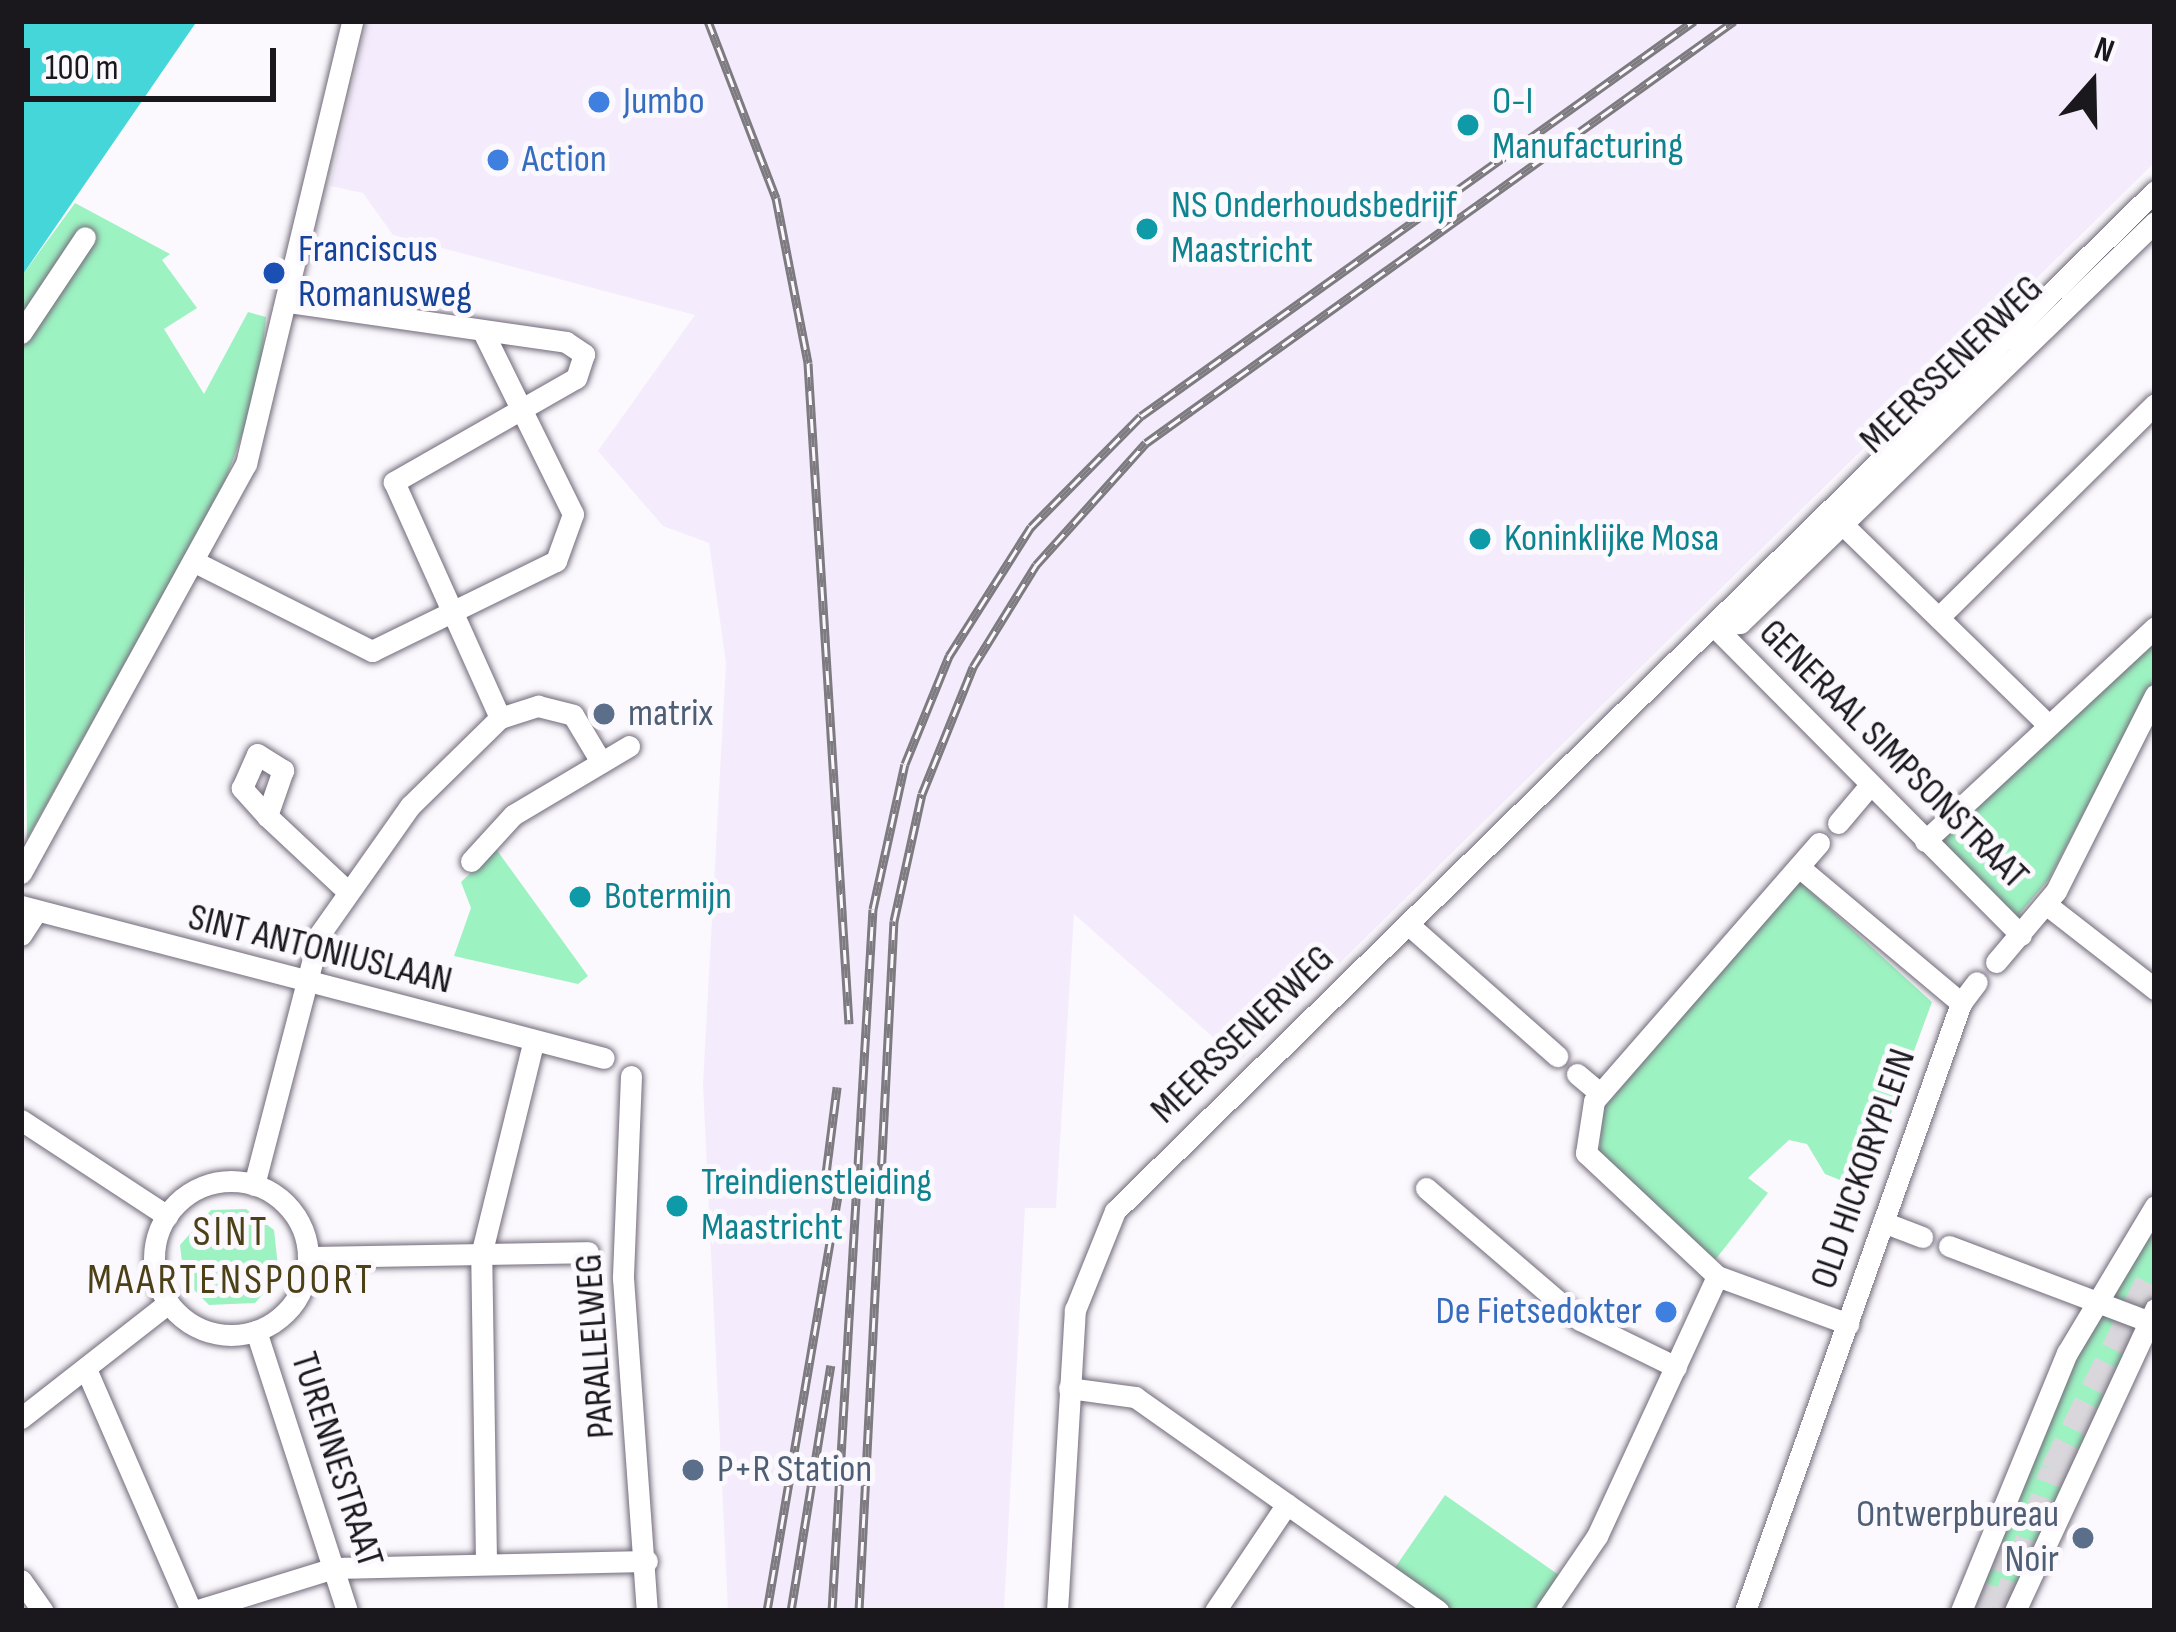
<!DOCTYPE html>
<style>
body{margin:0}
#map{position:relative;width:2176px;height:1632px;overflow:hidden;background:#fbf9fd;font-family:"Sofia Sans Condensed",sans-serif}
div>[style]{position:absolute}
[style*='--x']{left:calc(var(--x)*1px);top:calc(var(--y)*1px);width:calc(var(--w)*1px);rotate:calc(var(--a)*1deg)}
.built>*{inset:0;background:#f4ecfc}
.green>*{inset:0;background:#9df2c2}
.water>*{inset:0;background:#45d6d9}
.highway-tunnel>*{height:30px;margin-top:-15px;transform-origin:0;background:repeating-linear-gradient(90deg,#d9d7db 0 30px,transparent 0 45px)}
.roads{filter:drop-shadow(0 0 3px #726a7a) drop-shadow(0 0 3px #726a7a)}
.minor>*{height:21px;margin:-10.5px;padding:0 10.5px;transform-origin:10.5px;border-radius:10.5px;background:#fff}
.minor>.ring{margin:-10.5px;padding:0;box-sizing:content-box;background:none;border:21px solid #fff;border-radius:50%}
.rail>*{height:9px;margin-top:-4.5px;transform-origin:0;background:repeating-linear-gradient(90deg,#fbf9fd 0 14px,#7e7b80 0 28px);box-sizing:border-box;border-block:3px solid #7e7b80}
.dots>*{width:33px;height:33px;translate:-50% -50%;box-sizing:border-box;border:6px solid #fbf9fd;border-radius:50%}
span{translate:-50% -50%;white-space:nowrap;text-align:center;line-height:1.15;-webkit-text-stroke:10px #fbf9fd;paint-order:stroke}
.shop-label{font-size:39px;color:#366cbe}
.left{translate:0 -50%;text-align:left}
.right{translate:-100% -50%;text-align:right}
.culture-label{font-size:39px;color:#0d838f}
.transit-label{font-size:39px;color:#164399}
.street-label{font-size:39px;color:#1a171d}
.service-label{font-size:39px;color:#4e5e75}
.neighbourhood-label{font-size:42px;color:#4c4017;letter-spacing:3px}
.frame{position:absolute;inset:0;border:24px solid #1a171d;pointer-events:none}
.north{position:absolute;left:2032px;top:24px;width:120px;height:120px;-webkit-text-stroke:9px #fbf9fd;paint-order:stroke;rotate:20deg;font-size:33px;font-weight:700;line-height:48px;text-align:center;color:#1a171d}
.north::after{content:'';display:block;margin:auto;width:42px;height:54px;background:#1a171d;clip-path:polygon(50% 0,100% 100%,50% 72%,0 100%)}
.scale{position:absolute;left:24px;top:48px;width:252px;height:54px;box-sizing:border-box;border:6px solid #1a171d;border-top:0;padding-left:15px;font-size:36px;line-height:42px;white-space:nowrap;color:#1a171d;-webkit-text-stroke:9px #fbf9fd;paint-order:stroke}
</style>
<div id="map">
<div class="built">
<div style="clip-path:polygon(367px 21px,2155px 21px,2155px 162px,1240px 1061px,1074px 914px,1056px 1208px,1025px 1208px,1004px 1611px,728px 1611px,703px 1084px,726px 663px,709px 543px,663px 526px,598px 451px,695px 315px,393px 235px,363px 193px,330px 186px)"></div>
</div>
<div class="green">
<div style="clip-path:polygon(75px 203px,170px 254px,162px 260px,197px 308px,164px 329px,204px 394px,248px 312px,266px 317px,258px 391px,223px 487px,27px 839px,21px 277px)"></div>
<div style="clip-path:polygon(2155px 638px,2155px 677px,2049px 879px,2015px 919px,1936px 841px)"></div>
<div style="clip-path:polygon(496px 849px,588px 976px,578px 984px,454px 956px,471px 908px,461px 882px)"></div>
<div style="clip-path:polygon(1798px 880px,1932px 1002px,1863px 1189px,1825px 1174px,1807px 1144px,1789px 1140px,1748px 1178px,1768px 1193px,1715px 1260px,1599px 1163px,1602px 1110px)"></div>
<div style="clip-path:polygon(246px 1209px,274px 1230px,279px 1276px,255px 1303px,209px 1305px,184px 1280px,180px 1245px,211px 1210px)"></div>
<div style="clip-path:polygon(2155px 1216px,2155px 1298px,2010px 1611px,1968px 1611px,2060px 1387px)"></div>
<div style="clip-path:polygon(1445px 1495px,1563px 1578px,1540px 1611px,1454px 1611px,1394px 1569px)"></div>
</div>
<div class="water">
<div style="clip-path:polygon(21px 21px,197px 21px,21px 277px)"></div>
</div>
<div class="highway-tunnel">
<div style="--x:1975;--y:1611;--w:85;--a:-70.7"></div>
<div style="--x:2005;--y:1611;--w:149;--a:-70.3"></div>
<div style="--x:2055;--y:1471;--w:222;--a:-63.2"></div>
</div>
<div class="roads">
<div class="minor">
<div style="--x:289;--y:302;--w:280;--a:8.2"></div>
<div style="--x:566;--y:342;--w:22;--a:34"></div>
<div style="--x:584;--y:354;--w:25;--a:108"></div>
<div style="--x:576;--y:378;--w:210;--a:150.3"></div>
<div style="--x:394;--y:482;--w:259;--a:65.8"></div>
<div style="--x:21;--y:333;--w:115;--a:-56.3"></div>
<div style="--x:1834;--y:516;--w:299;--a:44.3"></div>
<div style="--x:197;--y:563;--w:196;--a:26.7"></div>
<div style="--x:372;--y:651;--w:205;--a:-26.1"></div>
<div style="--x:556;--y:561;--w:50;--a:-70.1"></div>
<div style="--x:573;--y:514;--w:205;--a:-116.3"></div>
<div style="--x:1939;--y:617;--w:303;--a:-44.6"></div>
<div style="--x:1713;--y:625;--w:27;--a:-4"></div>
<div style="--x:1740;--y:623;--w:577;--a:-44.02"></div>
<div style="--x:1713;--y:625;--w:437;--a:45.2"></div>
<div style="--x:267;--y:816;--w:38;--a:-132"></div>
<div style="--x:242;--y:788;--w:37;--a:-66"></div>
<div style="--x:257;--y:754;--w:31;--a:32"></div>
<div style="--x:283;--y:770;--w:49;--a:109.2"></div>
<div style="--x:267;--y:816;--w:104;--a:43.1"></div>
<div style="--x:1838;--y:823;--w:50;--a:-49.9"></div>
<div style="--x:1925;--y:841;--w:314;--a:-42.9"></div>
<div style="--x:1819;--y:843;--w:342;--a:131.1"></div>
<div style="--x:1594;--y:1101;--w:53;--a:98.7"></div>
<div style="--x:1586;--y:1153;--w:180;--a:43.2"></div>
<div style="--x:1717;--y:1276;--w:140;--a:20.1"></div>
<div style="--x:471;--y:861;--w:62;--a:-47.6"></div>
<div style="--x:513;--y:815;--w:135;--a:-30.7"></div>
<div style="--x:1799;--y:867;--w:212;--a:40"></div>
<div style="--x:21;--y:873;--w:467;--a:-61.2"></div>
<div style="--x:246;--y:464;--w:456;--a:-76.5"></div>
<div style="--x:2047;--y:905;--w:137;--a:37.9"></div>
<div style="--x:21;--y:906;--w:602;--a:14.61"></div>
<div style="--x:1409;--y:925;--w:198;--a:41.5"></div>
<div style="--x:21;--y:935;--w:24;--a:-57"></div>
<div style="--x:1996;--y:962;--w:93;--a:-49.8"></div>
<div style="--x:2056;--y:891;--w:220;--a:-63.2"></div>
<div style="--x:1577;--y:1074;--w:30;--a:40"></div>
<div style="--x:631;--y:1076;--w:202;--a:92.3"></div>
<div style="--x:623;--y:1278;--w:334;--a:85.9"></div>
<div style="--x:21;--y:1120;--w:175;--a:33.3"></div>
<div class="ring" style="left:154px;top:1181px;width:133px;height:133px"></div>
<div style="--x:254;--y:1185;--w:258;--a:-75.4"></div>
<div style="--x:319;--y:935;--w:158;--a:-54.8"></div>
<div style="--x:410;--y:806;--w:126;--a:-44.4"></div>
<div style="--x:500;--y:718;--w:40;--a:-18"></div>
<div style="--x:538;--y:706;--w:36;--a:14"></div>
<div style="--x:573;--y:715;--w:55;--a:59.2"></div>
<div style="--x:1426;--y:1188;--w:203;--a:40.6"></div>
<div style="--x:1580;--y:1320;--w:107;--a:26.1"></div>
<div style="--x:1883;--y:1222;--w:42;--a:21"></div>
<div style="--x:1949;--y:1246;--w:220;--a:20.7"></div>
<div style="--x:308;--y:1257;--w:280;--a:-1"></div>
<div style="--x:256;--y:1331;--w:294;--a:72"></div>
<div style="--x:86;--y:1369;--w:264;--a:66.5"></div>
<div style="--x:1069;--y:1388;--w:67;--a:7.8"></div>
<div style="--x:1135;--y:1397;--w:371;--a:35.2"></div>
<div style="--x:21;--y:1418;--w:187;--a:-38"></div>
<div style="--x:486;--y:1561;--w:306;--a:-90.9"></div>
<div style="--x:481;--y:1255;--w:221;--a:-76.2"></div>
<div style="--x:21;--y:1580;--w:38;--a:55"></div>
<div style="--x:195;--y:1611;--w:145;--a:-17.2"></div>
<div style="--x:334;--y:1568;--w:313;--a:-1.3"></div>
<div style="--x:1057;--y:1611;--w:302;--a:-86.6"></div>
<div style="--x:1075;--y:1310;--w:107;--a:-68"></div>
<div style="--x:1115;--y:1211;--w:1457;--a:-44.44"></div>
<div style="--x:1215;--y:1611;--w:129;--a:-56.1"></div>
<div style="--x:1546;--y:1611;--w:91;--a:-55.8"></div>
<div style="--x:1597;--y:1536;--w:286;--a:-65.2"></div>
<div style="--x:1745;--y:1611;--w:645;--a:-70.44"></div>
<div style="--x:1961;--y:1003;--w:26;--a:-53"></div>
<div style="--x:1961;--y:1611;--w:279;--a:-67.7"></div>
<div style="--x:2067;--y:1353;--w:171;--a:-59.1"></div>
<div style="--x:2015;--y:1611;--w:333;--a:-65.1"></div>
</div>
</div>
<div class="rail">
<div style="--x:708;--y:21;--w:190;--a:69"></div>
<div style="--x:776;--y:198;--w:168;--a:79"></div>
<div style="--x:808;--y:363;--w:662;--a:86.45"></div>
<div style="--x:823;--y:1197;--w:111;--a:-82.7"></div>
<div style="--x:767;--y:1611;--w:438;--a:-80.3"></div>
<div style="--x:791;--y:1611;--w:249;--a:-80.8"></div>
<div style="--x:832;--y:1611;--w:703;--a:-86.66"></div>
<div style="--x:873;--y:909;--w:148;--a:-77.6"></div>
<div style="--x:905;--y:764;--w:117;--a:-67.8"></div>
<div style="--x:949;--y:656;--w:153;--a:-57.6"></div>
<div style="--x:1031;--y:527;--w:156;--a:-45.3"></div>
<div style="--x:1141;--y:416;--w:680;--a:-35.54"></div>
<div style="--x:859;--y:1611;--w:691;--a:-87.1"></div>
<div style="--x:894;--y:921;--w:130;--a:-77.6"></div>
<div style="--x:922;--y:794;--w:137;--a:-68.1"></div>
<div style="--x:973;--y:667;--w:120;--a:-58.3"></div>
<div style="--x:1036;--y:565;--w:164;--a:-48"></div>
<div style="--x:1146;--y:443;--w:724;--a:-35.67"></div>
</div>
<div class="dots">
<div style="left:599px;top:102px;background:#3f7fe0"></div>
<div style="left:1468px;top:125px;background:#0f9aa8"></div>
<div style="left:498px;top:160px;background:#3f7fe0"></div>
<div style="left:1147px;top:229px;background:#0f9aa8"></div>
<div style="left:274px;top:273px;background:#1a4fb4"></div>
<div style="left:1480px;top:539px;background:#0f9aa8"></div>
<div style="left:604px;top:714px;background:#5c6f8a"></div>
<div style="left:580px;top:897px;background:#0f9aa8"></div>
<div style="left:677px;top:1206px;background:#0f9aa8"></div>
<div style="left:1666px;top:1312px;background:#3f7fe0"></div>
<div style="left:693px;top:1470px;background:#5c6f8a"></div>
<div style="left:2083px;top:1538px;background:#5c6f8a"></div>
</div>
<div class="shop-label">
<span class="left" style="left:623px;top:102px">Jumbo</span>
<span class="left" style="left:522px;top:160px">Action</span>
<span class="right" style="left:1642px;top:1312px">De Fietsedokter</span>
</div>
<div class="culture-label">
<span class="left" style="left:1492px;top:125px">O-I<br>Manufacturing</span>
<span class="left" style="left:1171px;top:229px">NS Onderhoudsbedrijf<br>Maastricht</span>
<span class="left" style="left:1504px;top:539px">Koninklijke Mosa</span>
<span class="left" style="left:604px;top:897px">Botermijn</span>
<span class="left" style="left:701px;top:1206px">Treindienstleiding<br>Maastricht</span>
</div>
<div class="transit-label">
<span class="left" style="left:298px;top:273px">Franciscus<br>Romanusweg</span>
</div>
<div class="street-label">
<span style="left:1952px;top:365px;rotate:-44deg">MEERSSENERWEG</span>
<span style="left:1893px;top:755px;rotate:45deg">GENERAAL SIMPSONSTRAAT</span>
<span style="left:320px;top:950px;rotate:14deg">SINT ANTONIUSLAAN</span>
<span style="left:1243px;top:1035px;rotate:-44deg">MEERSSENERWEG</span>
<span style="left:1864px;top:1169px;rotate:-71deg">OLD HICKORYPLEIN</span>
<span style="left:596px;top:1346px;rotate:-94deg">PARALLELWEG</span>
<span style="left:336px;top:1460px;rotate:72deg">TURENNESTRAAT</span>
</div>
<div class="service-label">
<span class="left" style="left:628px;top:714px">matrix</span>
<span class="left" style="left:717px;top:1470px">P+R Station</span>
<span class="right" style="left:2059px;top:1538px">Ontwerpbureau<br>Noir</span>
</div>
<div class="neighbourhood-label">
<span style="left:231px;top:1257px">SINT<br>MAARTENSPOORT</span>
</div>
<div class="frame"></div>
<div class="north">N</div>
<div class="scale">100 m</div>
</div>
